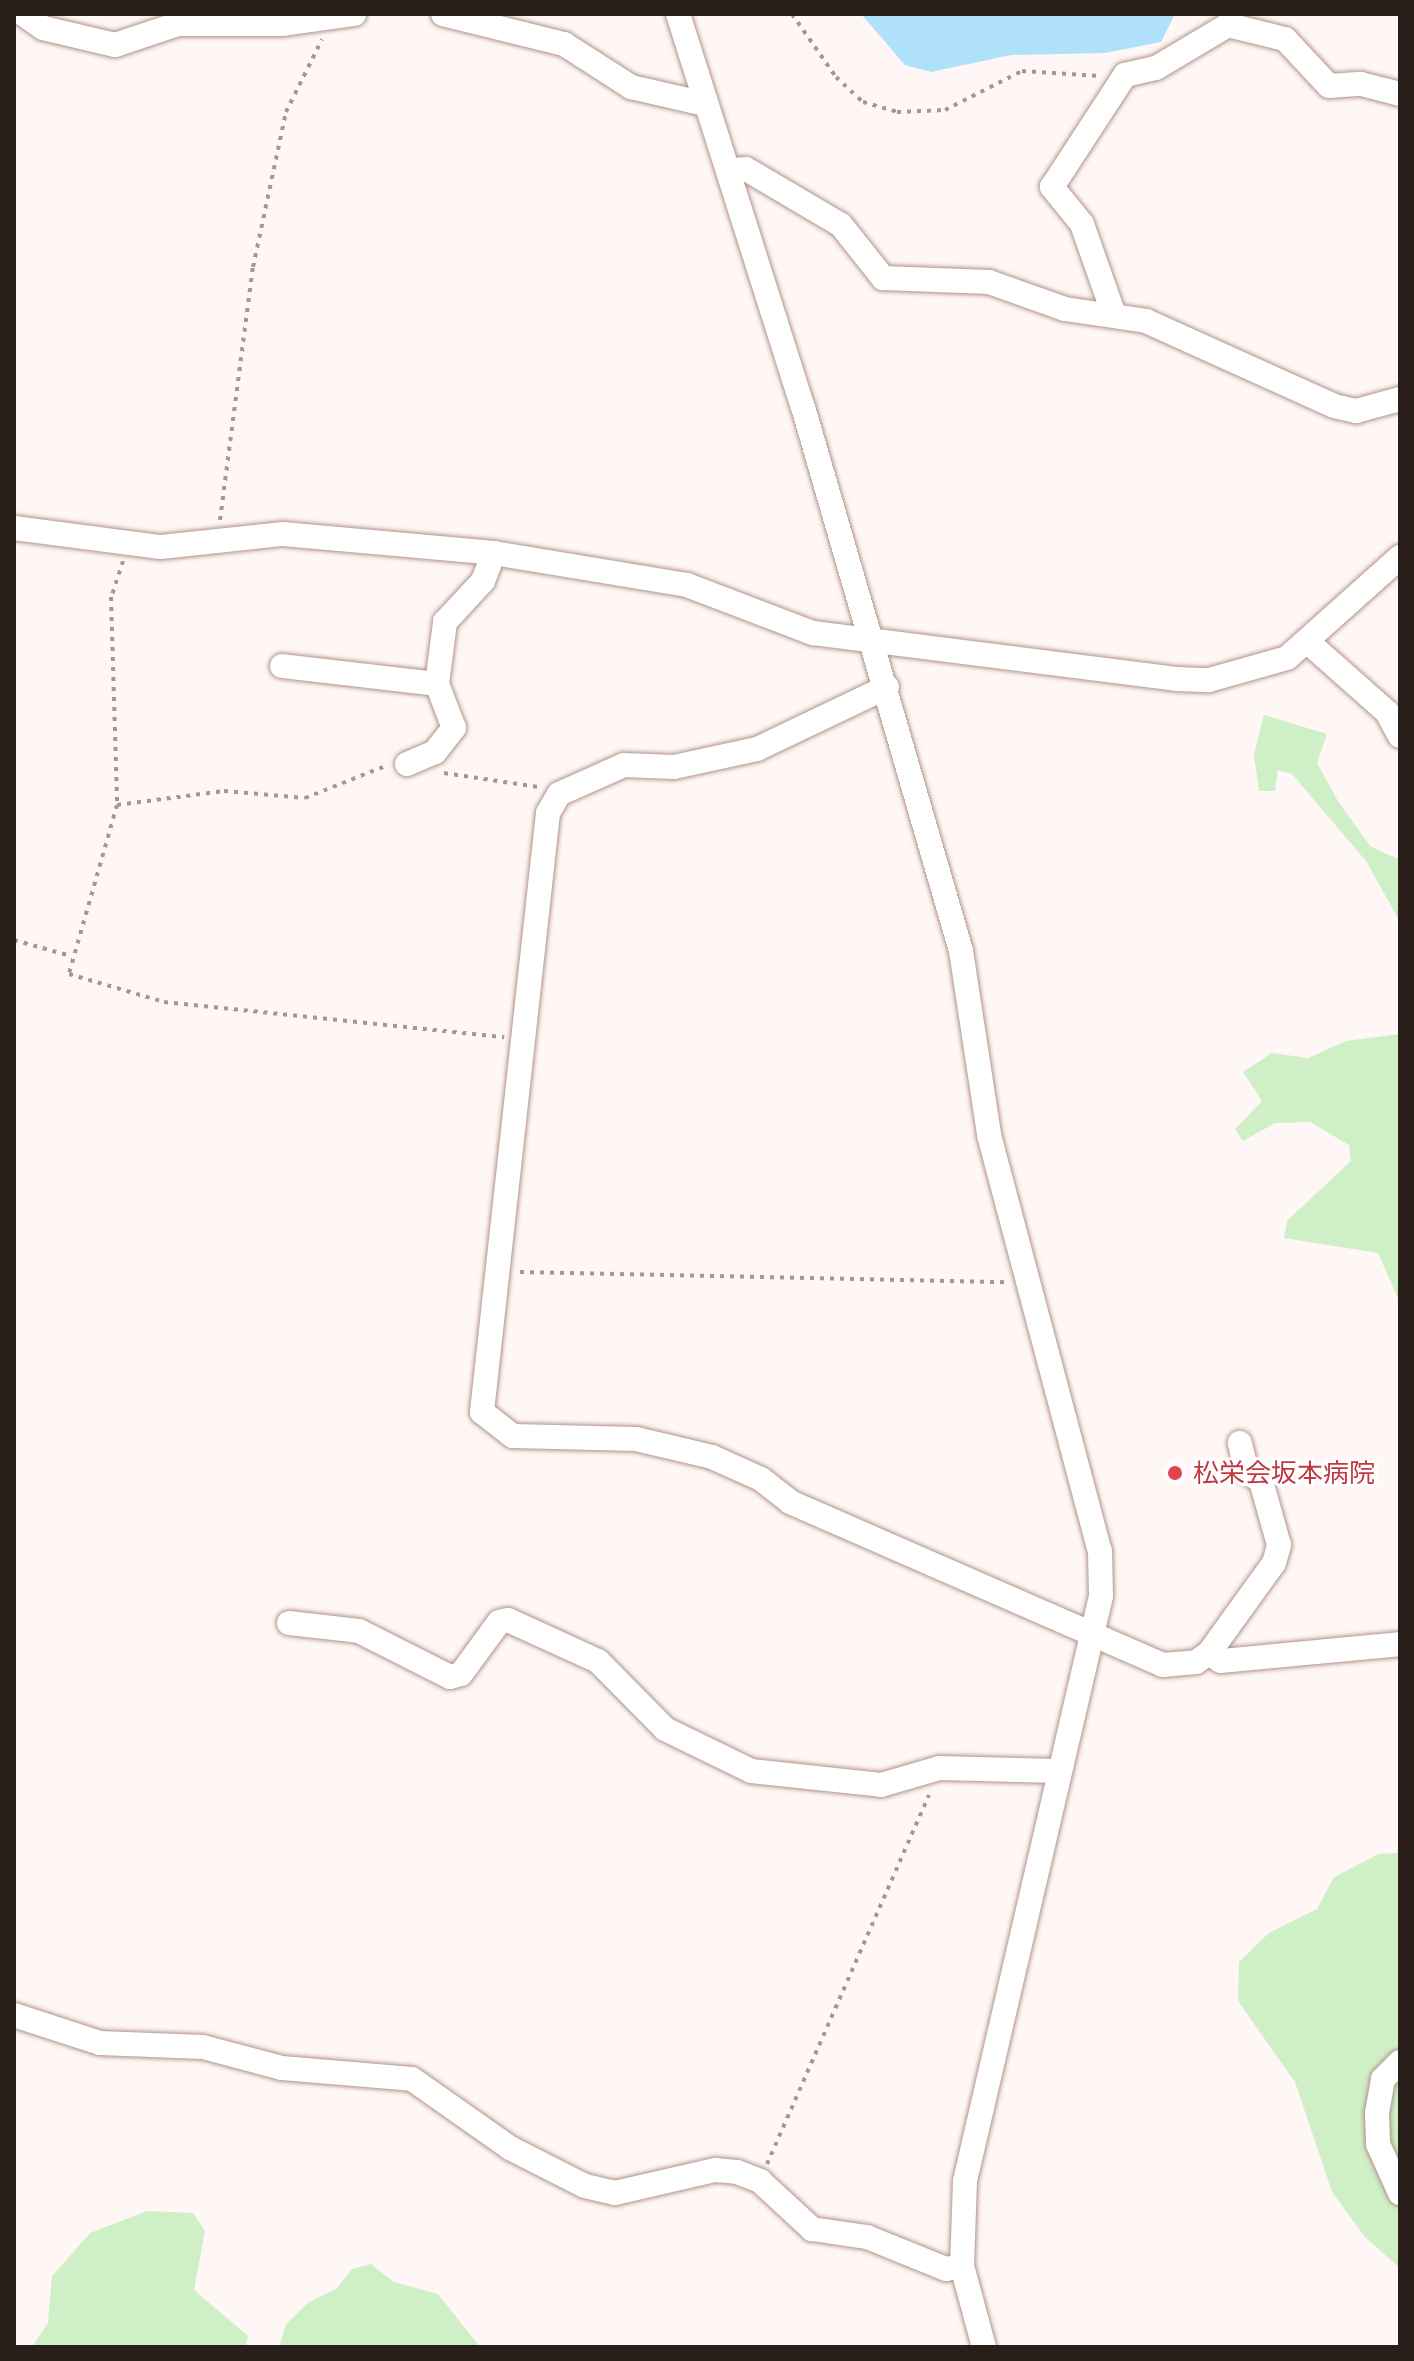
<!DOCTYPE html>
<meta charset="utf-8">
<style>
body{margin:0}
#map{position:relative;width:1414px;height:2361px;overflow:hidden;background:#fef7f5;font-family:"Open Sans","Noto Sans JP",sans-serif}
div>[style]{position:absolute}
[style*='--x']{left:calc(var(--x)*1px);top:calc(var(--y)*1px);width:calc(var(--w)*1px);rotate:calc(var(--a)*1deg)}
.green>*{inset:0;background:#cfefc6}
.water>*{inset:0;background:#b0e1fb}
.path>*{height:4px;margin-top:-2px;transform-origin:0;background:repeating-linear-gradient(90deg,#a29895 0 4px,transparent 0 10px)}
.roads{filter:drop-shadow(0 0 2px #b19388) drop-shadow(0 0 2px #b19388)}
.minor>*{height:24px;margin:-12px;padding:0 12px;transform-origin:12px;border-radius:12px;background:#fff}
.dots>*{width:22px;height:22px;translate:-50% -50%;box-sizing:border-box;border:4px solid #fff;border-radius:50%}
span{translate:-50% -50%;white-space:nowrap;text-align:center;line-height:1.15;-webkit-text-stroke:6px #fff;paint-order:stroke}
.health-label{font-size:26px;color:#be3a42}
.left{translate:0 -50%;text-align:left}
.frame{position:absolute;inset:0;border:16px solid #2a1e1a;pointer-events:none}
</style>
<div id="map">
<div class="green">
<div style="clip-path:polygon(1264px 715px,1327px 734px,1317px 763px,1338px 801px,1370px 846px,1400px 860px,1400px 922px,1366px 861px,1292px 774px,1278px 770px,1275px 791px,1259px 791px,1254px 754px)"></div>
<div style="clip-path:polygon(1400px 1034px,1400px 1303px,1378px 1253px,1284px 1238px,1287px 1221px,1351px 1161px,1349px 1145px,1310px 1122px,1275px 1123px,1243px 1141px,1235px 1129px,1262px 1101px,1243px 1072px,1272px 1053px,1308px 1058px,1346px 1041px)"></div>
<div style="clip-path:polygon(1400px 1853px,1400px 2268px,1365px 2237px,1332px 2192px,1295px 2082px,1238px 2001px,1239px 1962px,1269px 1933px,1317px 1909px,1334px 1877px,1379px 1854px)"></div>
<div style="clip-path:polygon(147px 2211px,193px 2213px,205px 2231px,194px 2290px,248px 2336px,246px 2347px,32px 2347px,48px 2323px,52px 2276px,90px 2233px)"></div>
<div style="clip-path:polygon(371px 2264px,394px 2282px,438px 2294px,480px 2347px,279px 2347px,286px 2324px,309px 2302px,336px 2289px,352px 2269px)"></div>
</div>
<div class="water">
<div style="clip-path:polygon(861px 14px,1175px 14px,1161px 42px,1105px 53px,1011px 55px,931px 72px,905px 65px)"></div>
</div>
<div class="path">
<div style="--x:792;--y:14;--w:77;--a:55.1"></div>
<div style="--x:836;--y:77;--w:37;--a:43"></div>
<div style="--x:863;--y:102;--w:35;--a:16"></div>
<div style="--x:897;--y:112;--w:48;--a:-2.4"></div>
<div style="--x:945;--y:110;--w:86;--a:-26.9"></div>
<div style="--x:1022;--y:71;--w:78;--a:3.7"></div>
<div style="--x:220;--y:520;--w:255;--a:-82.6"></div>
<div style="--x:253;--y:267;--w:158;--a:-78"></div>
<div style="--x:286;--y:112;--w:81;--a:-63.7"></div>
<div style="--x:123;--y:561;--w:38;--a:108"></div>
<div style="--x:111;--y:597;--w:208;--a:88.3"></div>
<div style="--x:117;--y:805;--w:176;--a:105.9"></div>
<div style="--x:69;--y:974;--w:99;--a:16.4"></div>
<div style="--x:164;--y:1002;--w:342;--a:5.9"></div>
<div style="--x:444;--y:773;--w:95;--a:8.5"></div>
<div style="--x:117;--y:805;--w:108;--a:-7.5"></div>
<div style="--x:224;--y:791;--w:81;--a:4.9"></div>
<div style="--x:305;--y:798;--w:89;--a:-21.7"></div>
<div style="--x:14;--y:940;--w:59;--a:15.7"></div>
<div style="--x:520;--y:1272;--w:487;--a:1.2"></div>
<div style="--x:767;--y:2164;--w:403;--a:-66.3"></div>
</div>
<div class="roads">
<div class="minor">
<div style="--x:23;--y:14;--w:24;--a:35"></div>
<div style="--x:43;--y:28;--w:74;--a:13.3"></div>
<div style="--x:115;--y:45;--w:66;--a:-18.4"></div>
<div style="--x:178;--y:24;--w:104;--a:0"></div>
<div style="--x:282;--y:24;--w:73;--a:-7.9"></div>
<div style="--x:443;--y:14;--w:125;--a:13.9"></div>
<div style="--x:564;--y:44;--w:80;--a:32.7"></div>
<div style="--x:631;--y:87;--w:76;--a:12.9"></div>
<div style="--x:678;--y:14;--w:412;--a:72.4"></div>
<div style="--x:803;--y:407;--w:566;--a:73.8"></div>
<div style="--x:961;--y:951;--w:186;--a:81.3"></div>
<div style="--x:989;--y:1135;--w:431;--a:75.1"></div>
<div style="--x:1100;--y:1551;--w:45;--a:88.7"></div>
<div style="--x:1101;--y:1596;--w:601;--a:103.09"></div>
<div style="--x:965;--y:2181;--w:85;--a:92"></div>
<div style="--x:962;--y:2266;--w:84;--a:74.8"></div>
<div style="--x:729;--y:170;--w:17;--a:-3"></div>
<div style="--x:746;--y:169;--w:110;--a:30.5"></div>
<div style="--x:841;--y:225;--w:68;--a:51.6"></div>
<div style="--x:883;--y:278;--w:106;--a:2.2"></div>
<div style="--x:989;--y:282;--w:81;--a:19.6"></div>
<div style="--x:1065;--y:309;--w:82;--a:8.4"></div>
<div style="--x:1146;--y:321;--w:206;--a:24.3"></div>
<div style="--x:1334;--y:406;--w:23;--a:13"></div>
<div style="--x:1356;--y:411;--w:46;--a:-15.3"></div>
<div style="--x:1114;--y:315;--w:96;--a:-109.4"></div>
<div style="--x:1082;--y:224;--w:48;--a:-129"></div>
<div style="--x:1052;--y:187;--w:134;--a:-56.9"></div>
<div style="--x:1125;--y:75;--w:32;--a:-13"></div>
<div style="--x:1156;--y:68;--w:84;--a:-30.8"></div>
<div style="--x:1228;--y:25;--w:59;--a:13.8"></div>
<div style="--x:1285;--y:39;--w:64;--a:46.9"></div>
<div style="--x:1329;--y:86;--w:32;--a:-4"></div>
<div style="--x:1361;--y:84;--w:40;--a:14.4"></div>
<div style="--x:14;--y:528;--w:148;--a:7.4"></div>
<div style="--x:161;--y:547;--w:123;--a:-6.1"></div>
<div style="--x:283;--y:534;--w:212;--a:5.1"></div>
<div style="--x:494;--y:553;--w:196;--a:9.4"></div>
<div style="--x:687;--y:585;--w:135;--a:20.9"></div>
<div style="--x:813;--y:633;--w:366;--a:7.2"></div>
<div style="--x:1176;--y:679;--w:33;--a:2"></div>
<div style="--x:1209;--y:680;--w:81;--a:-15.8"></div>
<div style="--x:1287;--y:658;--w:152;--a:-41.8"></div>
<div style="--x:1309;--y:643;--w:104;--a:41.5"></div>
<div style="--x:1387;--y:712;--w:27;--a:62"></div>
<div style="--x:282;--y:666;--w:156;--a:6.6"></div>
<div style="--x:887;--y:687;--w:144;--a:154.5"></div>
<div style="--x:757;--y:749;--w:85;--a:167.8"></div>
<div style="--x:674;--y:767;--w:50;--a:-177.7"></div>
<div style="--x:624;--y:765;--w:71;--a:156"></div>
<div style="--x:559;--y:794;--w:22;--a:120"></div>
<div style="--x:548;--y:813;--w:603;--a:96.29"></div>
<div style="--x:482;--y:1412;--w:39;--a:38"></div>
<div style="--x:513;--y:1436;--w:123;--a:1.4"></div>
<div style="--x:636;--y:1439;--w:78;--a:13.3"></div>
<div style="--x:712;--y:1457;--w:54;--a:24.2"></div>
<div style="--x:761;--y:1479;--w:37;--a:38"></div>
<div style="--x:790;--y:1502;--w:407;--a:23.6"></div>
<div style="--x:1163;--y:1665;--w:33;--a:-5"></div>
<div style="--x:1196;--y:1662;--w:16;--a:-35"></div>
<div style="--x:1209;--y:1653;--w:111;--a:-54.2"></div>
<div style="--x:1274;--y:1563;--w:19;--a:-74"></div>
<div style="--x:1279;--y:1545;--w:66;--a:-105.7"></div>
<div style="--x:1261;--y:1481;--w:17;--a:-147"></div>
<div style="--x:1247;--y:1472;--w:30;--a:-104"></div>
<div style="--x:407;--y:764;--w:30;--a:-23"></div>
<div style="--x:435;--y:752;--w:31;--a:-52"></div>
<div style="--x:454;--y:728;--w:47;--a:-111.1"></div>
<div style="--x:437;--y:684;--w:63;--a:-82.6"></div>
<div style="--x:445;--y:622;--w:56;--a:-47.2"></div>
<div style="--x:483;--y:581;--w:30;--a:-69"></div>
<div style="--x:289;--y:1623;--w:70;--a:6.5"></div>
<div style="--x:359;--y:1631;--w:102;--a:26.8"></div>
<div style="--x:450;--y:1677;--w:11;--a:-15"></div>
<div style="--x:461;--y:1674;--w:64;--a:-53.8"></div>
<div style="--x:499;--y:1622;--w:9;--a:-13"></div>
<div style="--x:508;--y:1620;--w:99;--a:24.5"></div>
<div style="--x:598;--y:1661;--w:95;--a:45.4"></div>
<div style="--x:665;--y:1729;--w:96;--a:26"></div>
<div style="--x:751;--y:1771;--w:131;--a:6.1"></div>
<div style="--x:881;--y:1785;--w:60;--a:-16.3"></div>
<div style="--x:939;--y:1768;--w:118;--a:1.5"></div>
<div style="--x:1209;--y:1653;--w:14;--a:34"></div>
<div style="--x:1221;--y:1661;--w:180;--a:-5.4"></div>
<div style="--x:14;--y:2015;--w:90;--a:18"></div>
<div style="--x:100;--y:2043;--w:103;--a:2.2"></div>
<div style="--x:203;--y:2047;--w:82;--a:14.9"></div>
<div style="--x:282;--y:2068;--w:130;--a:4.8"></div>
<div style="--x:412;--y:2079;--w:120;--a:35.1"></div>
<div style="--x:510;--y:2148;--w:84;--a:26.9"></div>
<div style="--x:585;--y:2186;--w:31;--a:13"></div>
<div style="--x:615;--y:2193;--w:103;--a:-13"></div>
<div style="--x:715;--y:2170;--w:22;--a:5"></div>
<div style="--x:737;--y:2172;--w:25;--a:21"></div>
<div style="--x:760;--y:2181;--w:71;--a:42.7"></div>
<div style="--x:812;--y:2229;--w:56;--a:8.3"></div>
<div style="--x:867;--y:2237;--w:85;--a:22.1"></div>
<div style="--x:946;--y:2269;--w:16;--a:-11"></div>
<div style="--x:1400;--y:2062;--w:24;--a:135"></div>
<div style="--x:1383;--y:2079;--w:35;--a:100"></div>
<div style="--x:1377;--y:2113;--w:31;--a:88"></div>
<div style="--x:1378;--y:2144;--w:54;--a:65.8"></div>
</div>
</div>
<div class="dots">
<div style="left:1175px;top:1473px;background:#e0444e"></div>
</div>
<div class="health-label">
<span class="left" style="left:1193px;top:1473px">松栄会坂本病院</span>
</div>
<div class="frame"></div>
</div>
